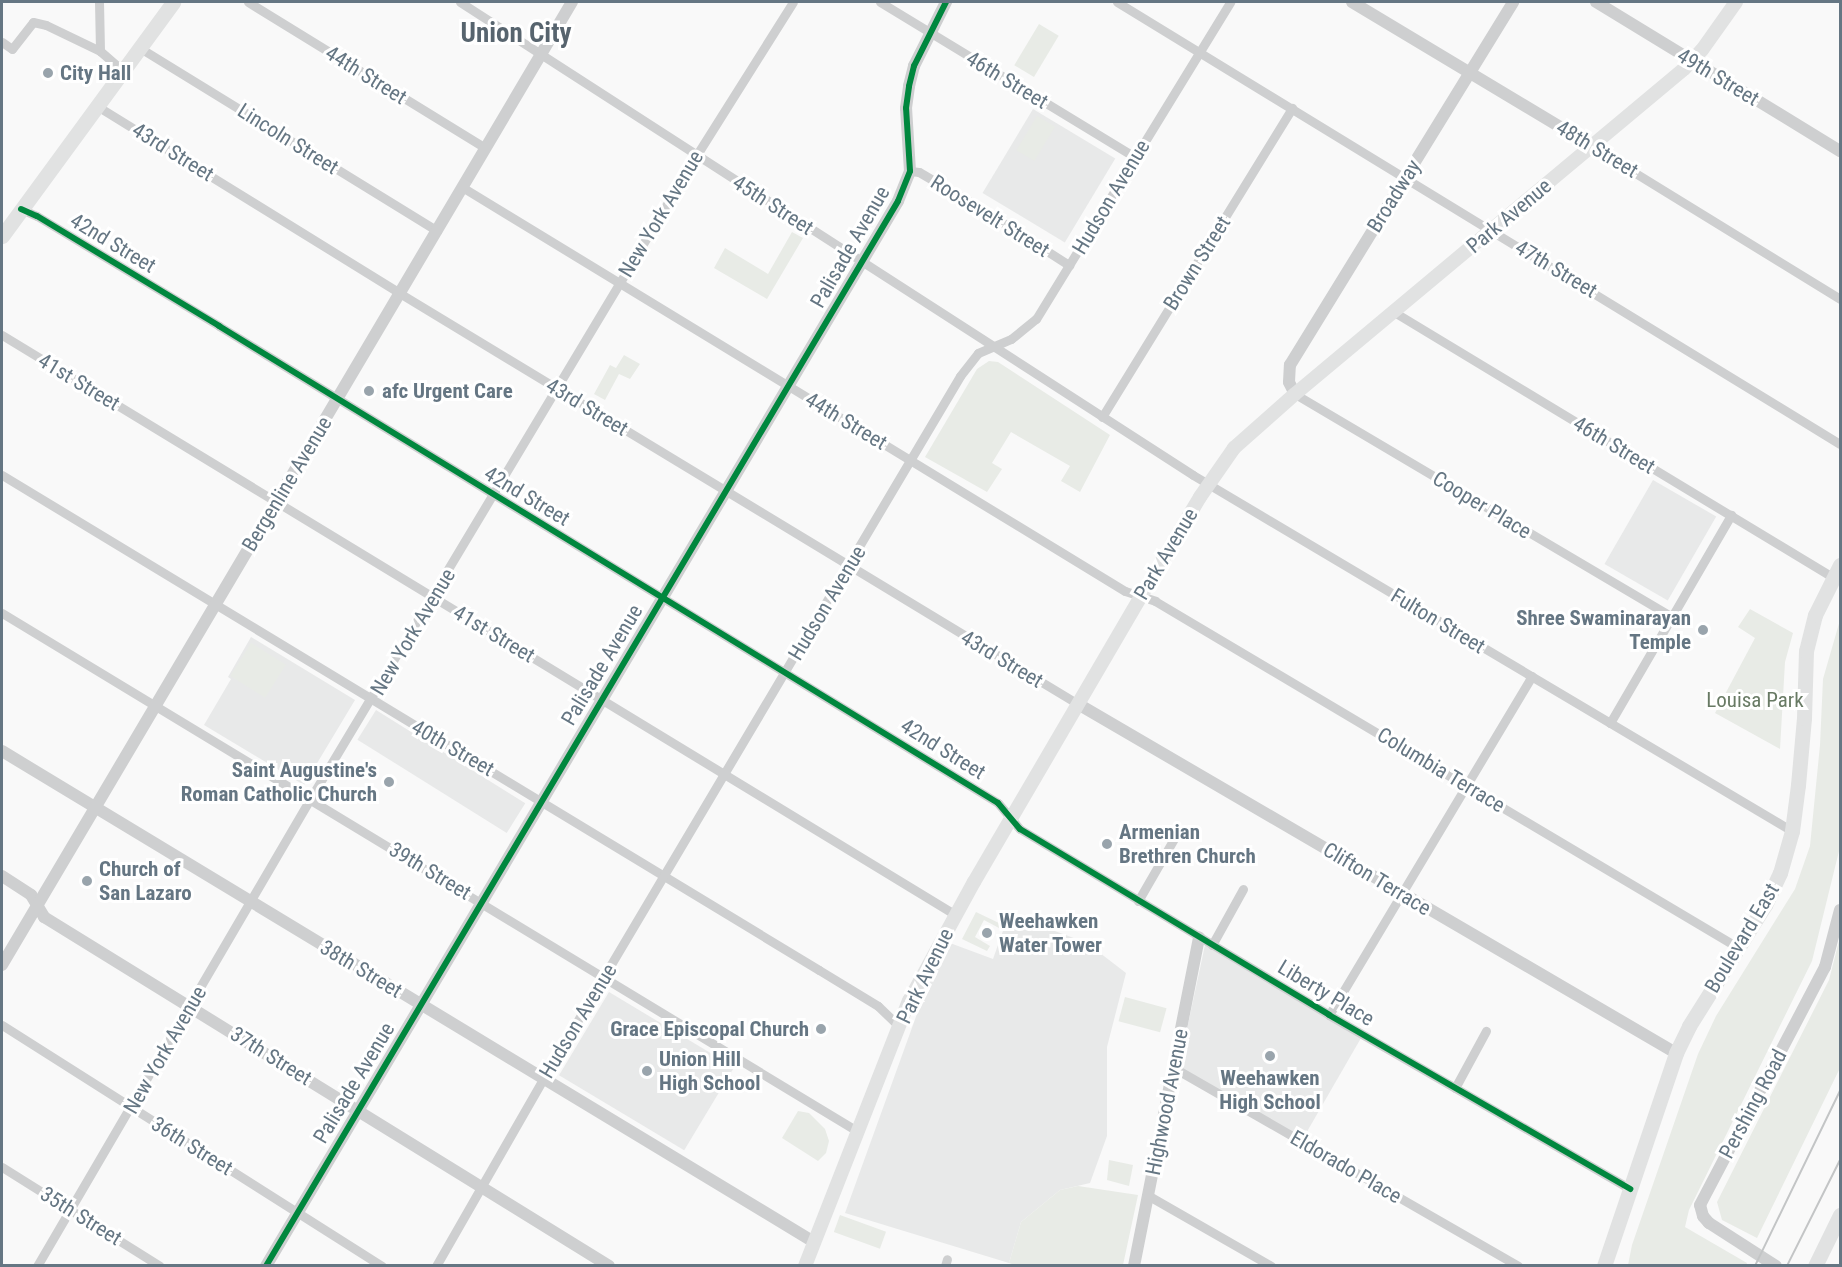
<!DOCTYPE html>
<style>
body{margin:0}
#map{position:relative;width:1842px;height:1267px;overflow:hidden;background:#f9f9f9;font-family:"Roboto Condensed",sans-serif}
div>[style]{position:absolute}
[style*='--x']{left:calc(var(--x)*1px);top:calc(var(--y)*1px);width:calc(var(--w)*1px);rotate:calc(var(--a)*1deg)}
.built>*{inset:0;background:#e8e9e9;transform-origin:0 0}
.green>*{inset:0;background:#e8ebe6;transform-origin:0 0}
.minor>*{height:9px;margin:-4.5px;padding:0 4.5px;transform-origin:4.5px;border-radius:4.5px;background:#cecfd0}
.tertiary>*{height:12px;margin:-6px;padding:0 6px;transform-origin:6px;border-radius:6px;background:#cecfd0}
.secondary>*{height:14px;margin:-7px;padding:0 7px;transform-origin:7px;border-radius:7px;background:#e1e2e2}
.primary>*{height:15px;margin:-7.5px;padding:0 7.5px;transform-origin:7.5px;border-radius:7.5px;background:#e1e2e2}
.tram>*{height:1.5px;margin:-0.75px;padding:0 0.75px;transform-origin:0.75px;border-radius:0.75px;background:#c3c5c6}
.cycleway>*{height:6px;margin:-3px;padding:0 3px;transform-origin:3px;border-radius:3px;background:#00873e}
.dots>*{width:16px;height:16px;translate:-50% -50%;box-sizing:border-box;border:3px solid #fff;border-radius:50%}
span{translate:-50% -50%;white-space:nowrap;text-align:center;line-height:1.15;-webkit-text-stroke:6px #fff;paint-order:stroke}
.poi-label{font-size:21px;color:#657683;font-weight:700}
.left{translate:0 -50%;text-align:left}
.right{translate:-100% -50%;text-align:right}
.street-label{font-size:21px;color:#657683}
.park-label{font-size:21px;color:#687a64}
.district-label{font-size:27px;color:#57646e;font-weight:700}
.frame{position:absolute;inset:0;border:3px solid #657683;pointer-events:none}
</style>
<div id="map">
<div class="built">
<div style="left:1033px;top:109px;width:96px;height:98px;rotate:31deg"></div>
<div style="left:1653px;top:480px;width:73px;height:97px;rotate:30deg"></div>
<div style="clip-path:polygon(251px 637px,355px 700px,304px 785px,204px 725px,231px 679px,228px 677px)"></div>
<div style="left:376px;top:710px;width:176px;height:35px;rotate:32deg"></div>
<div style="clip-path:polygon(1009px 914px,1087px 943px,1126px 973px,1107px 1047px,1107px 1136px,1090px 1183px,1060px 1190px,1021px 1222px,1009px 1263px,845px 1213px,926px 989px,950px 943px,993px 959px)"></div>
<div style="clip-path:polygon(1205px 945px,1361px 1038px,1301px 1142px,1178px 1071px)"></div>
<div style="left:609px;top:992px;width:146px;height:97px;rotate:31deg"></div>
</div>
<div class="green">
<div style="left:1039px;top:24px;width:23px;height:48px;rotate:31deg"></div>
<div style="left:1037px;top:116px;width:21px;height:40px;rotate:31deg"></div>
<div style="clip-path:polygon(792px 232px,803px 238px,767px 299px,714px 268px,725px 248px,768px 274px)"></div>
<div style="clip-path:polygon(624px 355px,640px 364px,630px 379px,619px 374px,605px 400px,594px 394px,610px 365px,616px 368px)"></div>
<div style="clip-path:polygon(989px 361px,998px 362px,1110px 435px,1080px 492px,1061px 481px,1070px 466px,1011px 432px,992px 463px,1002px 469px,987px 492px,925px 457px,977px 369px)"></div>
<div style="clip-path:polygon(1750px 609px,1793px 633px,1785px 662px,1780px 749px,1715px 713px,1755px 638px,1738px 627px)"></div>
<div style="clip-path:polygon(1840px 620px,1840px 847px,1812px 961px,1689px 1210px,1685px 1227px,1747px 1263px,1746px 1266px,1628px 1265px,1632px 1245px,1698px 1054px,1716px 1016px,1795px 889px,1810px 846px,1820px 745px,1823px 679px)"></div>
<div style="left:251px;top:643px;width:41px;height:39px;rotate:32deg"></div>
<div style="clip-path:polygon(976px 912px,1001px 924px,999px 928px,984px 920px,975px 937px,990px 946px,987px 951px,962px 939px)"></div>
<div style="clip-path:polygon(1840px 937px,1840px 1068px,1757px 1238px,1722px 1220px,1717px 1202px,1829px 980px)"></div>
<div style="left:1125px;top:997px;width:43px;height:25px;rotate:15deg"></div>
<div style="clip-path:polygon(798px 1111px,809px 1113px,825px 1129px,829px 1141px,826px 1153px,818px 1161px,782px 1138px)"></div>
<div style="clip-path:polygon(1109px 1160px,1133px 1165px,1129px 1186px,1107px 1180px)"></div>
<div style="clip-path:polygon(1078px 1186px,1138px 1195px,1123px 1265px,1018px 1266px,1009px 1263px,1021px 1222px,1060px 1190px)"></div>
<div style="left:840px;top:1215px;width:49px;height:18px;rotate:20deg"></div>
</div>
<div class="minor">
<div style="--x:99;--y:2;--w:49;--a:88.8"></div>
<div style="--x:100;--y:51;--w:30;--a:41"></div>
<div style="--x:248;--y:2;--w:278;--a:31.6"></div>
<div style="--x:460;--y:2;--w:872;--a:32.83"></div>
<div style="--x:1193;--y:475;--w:697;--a:30.72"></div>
<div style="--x:880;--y:2;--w:298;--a:31.3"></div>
<div style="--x:1117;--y:2;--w:847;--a:31.44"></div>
<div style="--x:2;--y:42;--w:12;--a:35"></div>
<div style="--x:12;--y:49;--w:34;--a:-52"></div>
<div style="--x:33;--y:22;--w:13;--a:13"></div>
<div style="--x:46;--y:25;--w:60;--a:25.7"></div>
<div style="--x:140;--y:48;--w:349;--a:31.6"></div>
<div style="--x:97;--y:106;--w:357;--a:31.7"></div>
<div style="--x:401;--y:294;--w:791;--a:31.2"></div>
<div style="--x:1593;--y:147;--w:290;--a:31.6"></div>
<div style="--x:910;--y:171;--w:9;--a:6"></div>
<div style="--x:919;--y:172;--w:65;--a:30.5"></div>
<div style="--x:975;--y:205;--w:112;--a:32.6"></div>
<div style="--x:462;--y:187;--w:776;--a:31.36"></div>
<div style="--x:1125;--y:591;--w:32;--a:18"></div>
<div style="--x:1155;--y:601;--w:679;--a:30.72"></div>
<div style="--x:21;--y:209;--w:17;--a:24"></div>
<div style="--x:37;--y:216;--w:213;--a:31.1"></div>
<div style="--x:219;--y:326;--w:913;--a:31.48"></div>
<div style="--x:998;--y:803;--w:34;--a:50"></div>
<div style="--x:1020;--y:829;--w:361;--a:31"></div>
<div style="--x:1329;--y:1015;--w:348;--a:30"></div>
<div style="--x:1394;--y:312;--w:514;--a:31.15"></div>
<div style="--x:2;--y:335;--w:1116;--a:31.3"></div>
<div style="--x:1295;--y:394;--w:436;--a:30.6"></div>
<div style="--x:1102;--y:417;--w:363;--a:-58.4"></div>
<div style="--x:2;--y:475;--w:955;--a:31.21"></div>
<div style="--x:819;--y:970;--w:69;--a:31.4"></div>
<div style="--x:878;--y:1006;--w:30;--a:44"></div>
<div style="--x:2;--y:613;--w:1000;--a:31.21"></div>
<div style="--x:1610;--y:723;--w:241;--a:-59.8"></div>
<div style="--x:1138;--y:901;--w:82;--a:-60"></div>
<div style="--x:1212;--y:945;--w:64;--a:-61"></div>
<div style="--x:1329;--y:1015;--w:395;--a:-59.1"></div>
<div style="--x:2;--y:1025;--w:450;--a:32.4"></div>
<div style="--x:1174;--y:1068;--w:397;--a:29.9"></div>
<div style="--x:1455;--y:1088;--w:65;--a:-61.5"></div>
<div style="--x:2;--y:1167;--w:186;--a:32.1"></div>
<div style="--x:1149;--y:1196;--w:141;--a:29.8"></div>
<div style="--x:37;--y:1266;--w:541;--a:-59.69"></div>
<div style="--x:310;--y:799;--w:741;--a:-59.04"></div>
<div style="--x:691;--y:164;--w:191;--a:-57.8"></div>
<div style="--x:436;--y:1266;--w:215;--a:-60.2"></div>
<div style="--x:543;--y:1079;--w:817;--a:-59.32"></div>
<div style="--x:960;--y:376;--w:29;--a:-52"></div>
<div style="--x:978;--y:353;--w:36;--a:-23"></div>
<div style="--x:1011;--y:339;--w:32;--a:-39"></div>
<div style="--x:1036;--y:319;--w:372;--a:-58.5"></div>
<div style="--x:945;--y:1266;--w:7;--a:-74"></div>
</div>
<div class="tertiary">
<div style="--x:1352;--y:2;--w:281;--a:31"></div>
<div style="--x:1596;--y:2;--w:286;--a:31.4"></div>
<div style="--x:1295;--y:394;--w:13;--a:-117"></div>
<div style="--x:1289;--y:382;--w:17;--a:-87"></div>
<div style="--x:1290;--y:365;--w:426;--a:-58.4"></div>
<div style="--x:1078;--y:704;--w:692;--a:30.27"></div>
<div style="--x:2;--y:751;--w:949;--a:31.16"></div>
<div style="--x:2;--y:876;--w:35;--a:33"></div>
<div style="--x:31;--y:895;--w:26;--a:59"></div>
<div style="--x:44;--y:917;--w:664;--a:31.7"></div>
<div style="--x:2;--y:965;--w:1119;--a:-59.38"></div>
<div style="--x:266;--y:1266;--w:1238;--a:-59.31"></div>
<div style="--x:898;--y:201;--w:32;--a:-68"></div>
<div style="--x:910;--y:171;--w:63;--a:-93.6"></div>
<div style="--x:906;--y:108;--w:22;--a:-82"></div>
<div style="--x:909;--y:86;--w:21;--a:-76"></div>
<div style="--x:914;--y:66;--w:72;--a:-63.4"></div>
<div style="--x:1134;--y:1266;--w:335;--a:-78.8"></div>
<div style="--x:1776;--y:1266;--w:80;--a:-147.3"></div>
<div style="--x:1709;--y:1223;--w:9;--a:-131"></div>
<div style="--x:1703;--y:1216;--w:11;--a:-105"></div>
<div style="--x:1700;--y:1205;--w:269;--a:-62.3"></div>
<div style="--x:1825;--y:967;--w:59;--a:-75.3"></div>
</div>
<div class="secondary">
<div style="--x:805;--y:1266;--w:285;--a:-68.6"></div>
<div style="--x:909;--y:1001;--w:136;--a:-61.4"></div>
<div style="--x:974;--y:882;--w:331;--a:-59.7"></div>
<div style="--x:1141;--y:596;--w:115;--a:-59.2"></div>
<div style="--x:1200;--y:497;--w:60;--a:-55.2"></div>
<div style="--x:1234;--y:448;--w:81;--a:-41.5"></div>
<div style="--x:1295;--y:394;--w:507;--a:-39.88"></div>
<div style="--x:1684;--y:69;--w:26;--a:-47"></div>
<div style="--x:1702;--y:50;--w:59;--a:-54.7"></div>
</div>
<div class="primary">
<div style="--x:2;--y:236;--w:290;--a:-53.8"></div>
<div style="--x:1604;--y:1266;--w:225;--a:-71.3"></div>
<div style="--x:1676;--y:1053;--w:30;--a:-64"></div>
<div style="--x:1689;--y:1026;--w:143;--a:-57.9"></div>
<div style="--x:1765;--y:905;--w:35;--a:-65"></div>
<div style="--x:1780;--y:873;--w:44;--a:-74.1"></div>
<div style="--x:1792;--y:831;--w:46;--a:-82.6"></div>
<div style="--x:1798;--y:785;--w:67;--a:-84.9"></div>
<div style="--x:1804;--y:718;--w:67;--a:-88.3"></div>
<div style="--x:1806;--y:651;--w:37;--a:-76"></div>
<div style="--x:1815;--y:615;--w:56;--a:-63.4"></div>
<div style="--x:1815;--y:1266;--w:57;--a:-63.9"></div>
</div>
<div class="tram">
<div style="--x:1755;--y:1266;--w:195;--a:-64.1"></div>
<div style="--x:1787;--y:1266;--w:119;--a:-63.4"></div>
</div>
<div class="cycleway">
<div style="--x:21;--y:209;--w:17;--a:24"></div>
<div style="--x:37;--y:216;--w:213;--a:31.1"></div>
<div style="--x:219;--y:326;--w:913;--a:31.48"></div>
<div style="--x:998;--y:803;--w:34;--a:50"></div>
<div style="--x:1020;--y:829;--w:361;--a:31"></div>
<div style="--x:1329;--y:1015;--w:348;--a:30"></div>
<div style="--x:266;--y:1266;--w:1238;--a:-59.31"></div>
<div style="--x:898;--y:201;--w:32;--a:-68"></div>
<div style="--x:910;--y:171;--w:63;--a:-93.6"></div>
<div style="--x:906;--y:108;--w:22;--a:-82"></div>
<div style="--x:909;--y:86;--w:21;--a:-76"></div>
<div style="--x:914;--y:66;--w:72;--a:-63.4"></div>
</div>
<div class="dots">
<div style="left:48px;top:73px;background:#99a4ac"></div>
<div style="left:369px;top:391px;background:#99a4ac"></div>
<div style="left:1703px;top:630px;background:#99a4ac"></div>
<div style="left:389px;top:782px;background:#99a4ac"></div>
<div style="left:1107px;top:844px;background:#99a4ac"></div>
<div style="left:87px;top:881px;background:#99a4ac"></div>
<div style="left:987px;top:933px;background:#99a4ac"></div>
<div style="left:821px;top:1029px;background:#99a4ac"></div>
<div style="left:1270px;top:1056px;background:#99a4ac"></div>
<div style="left:647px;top:1071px;background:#99a4ac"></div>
</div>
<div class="poi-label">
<span class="left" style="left:60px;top:73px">City Hall</span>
<span class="left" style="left:382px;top:391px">afc Urgent Care</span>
<span class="right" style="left:1691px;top:630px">Shree Swaminarayan<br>Temple</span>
<span class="right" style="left:377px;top:782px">Saint Augustine's<br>Roman Catholic Church</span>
<span class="left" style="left:1119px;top:844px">Armenian<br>Brethren Church</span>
<span class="left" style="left:99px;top:881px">Church of<br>San Lazaro</span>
<span class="left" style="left:999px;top:933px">Weehawken<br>Water Tower</span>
<span class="right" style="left:809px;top:1029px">Grace Episcopal Church</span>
<span class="left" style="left:659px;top:1071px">Union Hill<br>High School</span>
<span style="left:1270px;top:1090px">Weehawken<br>High School</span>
</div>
<div class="street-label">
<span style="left:366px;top:75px;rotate:32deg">44th Street</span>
<span style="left:1718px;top:77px;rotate:31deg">49th Street</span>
<span style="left:1007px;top:80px;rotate:31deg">46th Street</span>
<span style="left:288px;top:139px;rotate:32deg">Lincoln Street</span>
<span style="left:1597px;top:149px;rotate:31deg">48th Street</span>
<span style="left:173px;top:152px;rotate:32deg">43rd Street</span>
<span style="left:1394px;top:196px;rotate:-58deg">Broadway</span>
<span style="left:1111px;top:197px;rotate:-59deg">Hudson Avenue</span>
<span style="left:773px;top:205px;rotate:33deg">45th Street</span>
<span style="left:661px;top:214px;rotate:-59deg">New York Avenue</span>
<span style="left:990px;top:216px;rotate:32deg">Roosevelt Street</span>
<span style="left:1509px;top:216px;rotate:-40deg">Park Avenue</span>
<span style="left:113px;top:243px;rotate:31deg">42nd Street</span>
<span style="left:850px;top:247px;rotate:-60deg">Palisade Avenue</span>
<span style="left:1197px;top:263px;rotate:-58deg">Brown Street</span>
<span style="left:1556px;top:269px;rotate:31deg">47th Street</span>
<span style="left:79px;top:382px;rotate:31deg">41st Street</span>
<span style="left:587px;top:407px;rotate:31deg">43rd Street</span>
<span style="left:846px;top:421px;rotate:31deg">44th Street</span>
<span style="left:1614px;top:445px;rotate:31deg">46th Street</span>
<span style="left:287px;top:484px;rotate:-59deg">Bergenline Avenue</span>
<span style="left:527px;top:496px;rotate:31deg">42nd Street</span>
<span style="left:1482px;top:505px;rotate:31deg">Cooper Place</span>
<span style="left:1166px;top:554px;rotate:-59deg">Park Avenue</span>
<span style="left:827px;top:603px;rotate:-59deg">Hudson Avenue</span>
<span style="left:1438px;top:621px;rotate:31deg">Fulton Street</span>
<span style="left:413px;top:632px;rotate:-59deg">New York Avenue</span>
<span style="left:494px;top:634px;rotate:31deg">41st Street</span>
<span style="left:1002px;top:659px;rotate:31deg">43rd Street</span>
<span style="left:602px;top:665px;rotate:-59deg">Palisade Avenue</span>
<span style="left:453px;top:748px;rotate:30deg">40th Street</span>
<span style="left:943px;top:749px;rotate:32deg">42nd Street</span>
<span style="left:1441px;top:770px;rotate:31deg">Columbia Terrace</span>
<span style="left:430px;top:871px;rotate:31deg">39th Street</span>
<span style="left:1377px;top:879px;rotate:31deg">Clifton Terrace</span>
<span style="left:1742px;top:938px;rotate:-59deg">Boulevard East</span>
<span style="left:361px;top:969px;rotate:31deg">38th Street</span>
<span style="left:925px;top:976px;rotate:-64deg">Park Avenue</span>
<span style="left:1326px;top:993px;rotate:31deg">Liberty Place</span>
<span style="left:578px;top:1021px;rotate:-59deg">Hudson Avenue</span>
<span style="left:165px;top:1050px;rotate:-60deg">New York Avenue</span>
<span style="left:271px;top:1056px;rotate:32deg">37th Street</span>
<span style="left:354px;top:1083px;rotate:-59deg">Palisade Avenue</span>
<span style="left:1167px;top:1102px;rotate:-79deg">Highwood Avenue</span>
<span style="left:1753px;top:1104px;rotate:-62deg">Pershing Road</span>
<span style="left:192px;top:1146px;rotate:32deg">36th Street</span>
<span style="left:1346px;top:1167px;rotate:30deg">Eldorado Place</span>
<span style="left:81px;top:1216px;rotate:32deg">35th Street</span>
</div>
<div class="park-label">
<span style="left:1755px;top:700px">Louisa Park</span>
</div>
<div class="district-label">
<span style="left:516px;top:34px">Union City</span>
</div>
<div class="frame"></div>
</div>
